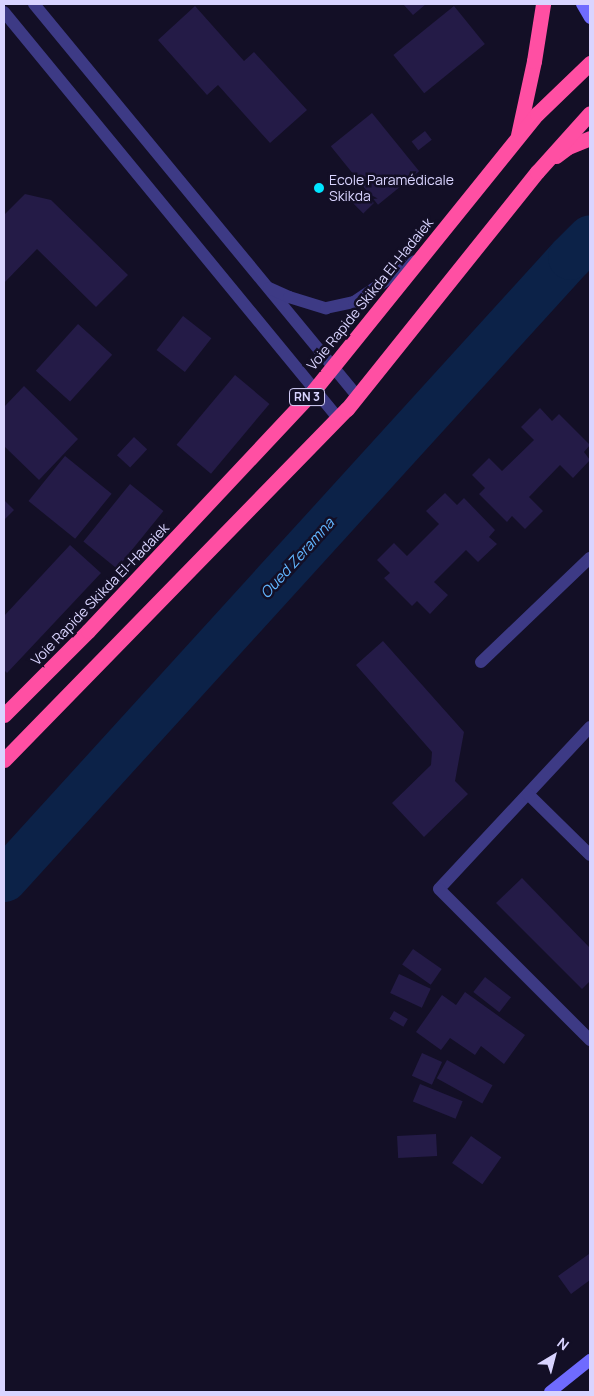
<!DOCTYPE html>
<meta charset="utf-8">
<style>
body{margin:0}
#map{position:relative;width:594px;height:1396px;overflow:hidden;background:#130f26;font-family:Manrope,sans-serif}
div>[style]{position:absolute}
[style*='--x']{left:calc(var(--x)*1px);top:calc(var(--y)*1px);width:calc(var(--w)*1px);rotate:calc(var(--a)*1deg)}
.river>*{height:45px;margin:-22.5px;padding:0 22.5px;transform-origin:22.5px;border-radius:22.5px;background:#0c2248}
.building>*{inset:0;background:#241b47;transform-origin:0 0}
.street>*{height:12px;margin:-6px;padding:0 6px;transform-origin:6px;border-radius:6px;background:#3d3a85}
.secondary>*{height:12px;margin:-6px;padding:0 6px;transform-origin:6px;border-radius:6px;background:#6f6bff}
.highway>*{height:15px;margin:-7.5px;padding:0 7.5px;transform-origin:7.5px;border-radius:7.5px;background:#ff4fa3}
.dots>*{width:14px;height:14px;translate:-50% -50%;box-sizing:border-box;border:2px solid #130f26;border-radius:50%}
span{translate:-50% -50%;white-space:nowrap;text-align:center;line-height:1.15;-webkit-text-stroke:5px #130f26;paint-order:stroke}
.shield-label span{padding:1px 4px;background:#130f26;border:1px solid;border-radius:4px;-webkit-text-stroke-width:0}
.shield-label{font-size:12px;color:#d9d4ff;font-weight:700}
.poi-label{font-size:14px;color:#d9d4ff}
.left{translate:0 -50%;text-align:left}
.street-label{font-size:14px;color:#d9d4ff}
.water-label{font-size:15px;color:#62b6ff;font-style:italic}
.frame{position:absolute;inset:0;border:5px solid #d9d4ff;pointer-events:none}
.north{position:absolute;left:529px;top:1331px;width:50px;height:50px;-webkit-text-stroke:4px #130f26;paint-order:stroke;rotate:37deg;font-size:14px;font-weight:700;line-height:20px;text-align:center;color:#d9d4ff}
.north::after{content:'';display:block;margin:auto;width:18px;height:22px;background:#d9d4ff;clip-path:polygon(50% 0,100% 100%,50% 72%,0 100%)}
</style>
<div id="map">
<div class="river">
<div style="--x:4;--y:879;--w:841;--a:-47.7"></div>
<div style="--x:570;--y:257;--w:28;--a:-45"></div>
</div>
<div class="building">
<div style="clip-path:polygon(403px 4px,426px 4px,413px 15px)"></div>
<div style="clip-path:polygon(195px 6px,244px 61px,254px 52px,307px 110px,270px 143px,218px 85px,207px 95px,158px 40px)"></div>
<div style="left:454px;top:6px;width:49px;height:78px;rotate:51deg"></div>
<div style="left:372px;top:113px;width:75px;height:53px;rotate:51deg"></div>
<div style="left:425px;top:131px;width:11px;height:17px;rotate:52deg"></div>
<div style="left:364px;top:193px;width:14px;height:15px;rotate:45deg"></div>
<div style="clip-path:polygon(25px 194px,51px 200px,128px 275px,96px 307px,37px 249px,4px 283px,4px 215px)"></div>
<div style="left:183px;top:316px;width:36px;height:43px;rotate:38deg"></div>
<div style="left:78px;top:324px;width:46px;height:63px;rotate:42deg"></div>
<div style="left:235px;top:375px;width:45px;height:91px;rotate:40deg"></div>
<div style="clip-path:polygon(24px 386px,78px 439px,39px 480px,4px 446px,4px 407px)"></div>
<div style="clip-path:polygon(540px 408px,552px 421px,559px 414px,590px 445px,584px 452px,590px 460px,573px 478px,560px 465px,529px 497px,543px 511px,525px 529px,512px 516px,507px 522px,479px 494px,485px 488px,472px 475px,489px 458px,502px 471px,534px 440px,521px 427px)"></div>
<div style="left:134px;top:437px;width:18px;height:25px;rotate:43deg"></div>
<div style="left:65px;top:456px;width:60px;height:58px;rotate:39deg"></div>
<div style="left:130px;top:484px;width:43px;height:74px;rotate:39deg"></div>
<div style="clip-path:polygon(445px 493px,457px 505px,464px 498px,495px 530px,489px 537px,497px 544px,478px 562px,466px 550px,434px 582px,448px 595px,430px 614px,417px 601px,412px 606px,384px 578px,390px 573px,377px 560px,394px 543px,407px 556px,439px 524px,426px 511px)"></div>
<div style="clip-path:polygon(4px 500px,14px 510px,4px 520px)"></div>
<div style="clip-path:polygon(70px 545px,101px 573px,7px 673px,4px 670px,4px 616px)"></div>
<div style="clip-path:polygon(383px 641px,464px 732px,455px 781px,468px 794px,424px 837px,392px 803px,431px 765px,432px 752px,356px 665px)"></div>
<div style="clip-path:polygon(522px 878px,590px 948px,590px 981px,582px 989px,496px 903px)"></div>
<div style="left:413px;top:949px;width:35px;height:19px;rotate:35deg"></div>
<div style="left:399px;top:974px;width:35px;height:21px;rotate:25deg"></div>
<div style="left:485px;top:977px;width:33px;height:19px;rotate:38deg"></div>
<div style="clip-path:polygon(465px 992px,525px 1035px,504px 1064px,481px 1046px,475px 1055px,450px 1038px,441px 1050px,416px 1032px,442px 995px,456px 1005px)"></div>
<div style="left:394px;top:1011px;width:16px;height:9px;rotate:30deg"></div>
<div style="left:422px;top:1053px;width:22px;height:25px;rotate:24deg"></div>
<div style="left:447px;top:1060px;width:52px;height:21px;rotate:29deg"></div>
<div style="left:420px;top:1084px;width:46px;height:19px;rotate:22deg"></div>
<div style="left:436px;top:1134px;width:22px;height:39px;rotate:87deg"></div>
<div style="left:471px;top:1136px;width:37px;height:33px;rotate:35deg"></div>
<div style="clip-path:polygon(589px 1254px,590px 1280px,571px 1294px,558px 1276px)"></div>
</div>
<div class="street">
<div style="--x:34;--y:4;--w:509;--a:50.5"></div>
<div style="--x:4;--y:12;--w:526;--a:50.56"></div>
<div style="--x:269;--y:288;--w:22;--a:24"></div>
<div style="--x:289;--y:297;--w:39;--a:17"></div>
<div style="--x:326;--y:308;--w:29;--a:-12"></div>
<div style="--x:354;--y:302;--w:73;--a:-33.9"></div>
<div style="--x:481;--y:662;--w:151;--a:-43.7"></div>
<div style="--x:590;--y:727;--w:221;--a:133"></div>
<div style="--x:439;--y:889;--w:214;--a:45"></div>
<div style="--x:528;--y:794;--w:87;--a:44.5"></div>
</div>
<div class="secondary">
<div style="--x:582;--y:4;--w:16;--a:60"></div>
<div style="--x:550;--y:1392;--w:51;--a:-38.7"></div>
</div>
<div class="highway">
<div style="--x:518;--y:135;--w:76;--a:-77.8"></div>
<div style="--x:534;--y:61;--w:58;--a:-81"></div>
<div style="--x:556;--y:156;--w:15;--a:-37"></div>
<div style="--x:568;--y:147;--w:24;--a:-22"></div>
<div style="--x:4;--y:715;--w:119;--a:-45"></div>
<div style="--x:88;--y:631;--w:330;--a:-46.8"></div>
<div style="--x:314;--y:390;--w:355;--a:-51.1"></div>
<div style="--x:537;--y:114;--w:74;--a:-43.9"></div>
<div style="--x:4;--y:760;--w:491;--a:-45.7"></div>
<div style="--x:347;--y:409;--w:304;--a:-51.3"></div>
<div style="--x:537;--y:172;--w:79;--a:-48.1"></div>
</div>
<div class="dots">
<div style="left:319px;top:188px;background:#00e5ff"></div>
</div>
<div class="shield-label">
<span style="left:307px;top:397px">RN 3</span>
</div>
<div class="poi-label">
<span class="left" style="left:329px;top:188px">Ecole Paramédicale<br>Skikda</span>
</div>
<div class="street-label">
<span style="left:370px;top:294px;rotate:-51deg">Voie Rapide Skikda El-Hadaiek</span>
<span style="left:100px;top:594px;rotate:-46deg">Voie Rapide Skikda El-Hadaiek</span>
</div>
<div class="water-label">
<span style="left:297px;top:558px;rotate:-48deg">Oued Zeramna</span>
</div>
<div class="frame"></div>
<div class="north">N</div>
</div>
